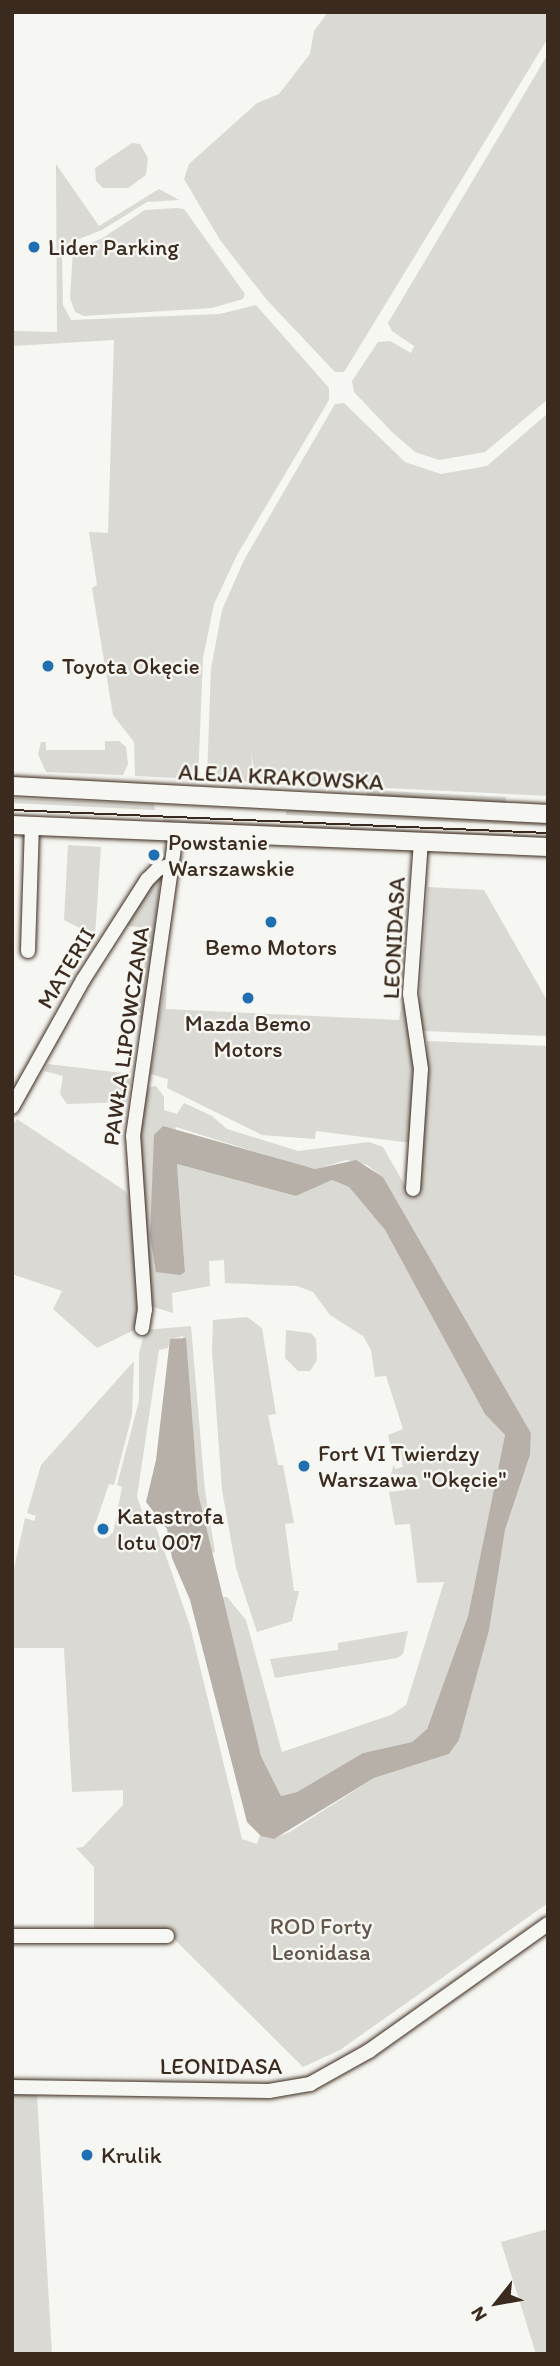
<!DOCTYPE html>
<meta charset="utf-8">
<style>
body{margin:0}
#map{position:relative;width:560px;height:2366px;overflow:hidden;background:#f6f6f2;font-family:Itim,sans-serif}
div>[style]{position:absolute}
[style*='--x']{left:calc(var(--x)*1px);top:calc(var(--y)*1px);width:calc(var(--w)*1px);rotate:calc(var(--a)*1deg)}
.green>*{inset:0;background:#dad9d3}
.water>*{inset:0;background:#b6b0a9}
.roads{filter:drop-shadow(0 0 2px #3b2a1e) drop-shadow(0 0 2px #3b2a1e)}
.minor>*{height:14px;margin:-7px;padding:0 7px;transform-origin:7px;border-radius:7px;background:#f6f6f2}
.major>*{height:18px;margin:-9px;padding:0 9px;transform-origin:9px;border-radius:9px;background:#f6f6f2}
.tram>*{height:2px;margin:-1px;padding:0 1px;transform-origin:1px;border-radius:1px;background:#3b2a1e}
.dots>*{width:19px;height:19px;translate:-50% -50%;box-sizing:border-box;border:4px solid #f6f6f2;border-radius:50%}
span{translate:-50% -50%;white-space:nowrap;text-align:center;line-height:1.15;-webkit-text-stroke:5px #f6f6f2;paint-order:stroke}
.poi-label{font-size:23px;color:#3b2a1e}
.left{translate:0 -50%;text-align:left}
.street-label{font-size:23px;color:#3b2a1e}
.park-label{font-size:23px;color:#63564b}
.frame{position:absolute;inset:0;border:14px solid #3b2a1e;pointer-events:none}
.north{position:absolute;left:462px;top:2268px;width:70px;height:70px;-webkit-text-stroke:5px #f6f6f2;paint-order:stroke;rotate:239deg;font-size:19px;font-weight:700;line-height:28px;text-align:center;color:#3b2a1e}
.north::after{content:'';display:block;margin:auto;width:24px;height:32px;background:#3b2a1e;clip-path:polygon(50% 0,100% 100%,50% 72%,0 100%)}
</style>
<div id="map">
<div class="green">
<div style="clip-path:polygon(328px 12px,548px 12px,548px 38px,344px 372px,335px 372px,266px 299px,220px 240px,184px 179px,189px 164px,257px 103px,279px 94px,310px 54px,314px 31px)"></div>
<div style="clip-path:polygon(548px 54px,548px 399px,485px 452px,439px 460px,415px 452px,392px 432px,354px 392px,352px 381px,378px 342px,390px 341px,411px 353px,414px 346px,392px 331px,388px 323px)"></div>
<div style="clip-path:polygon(132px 143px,140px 144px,148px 158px,146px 175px,128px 188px,103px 188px,96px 181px,95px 168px)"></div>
<div style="clip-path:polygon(56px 164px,99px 226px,159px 189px,179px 200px,147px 202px,102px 230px,69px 243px,62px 257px,63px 305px,71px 320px,220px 314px,256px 305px,329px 388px,329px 400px,237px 555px,214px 604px,203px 658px,198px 779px,135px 776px,134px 742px,113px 715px,92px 588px,97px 585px,89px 532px,108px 533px,114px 340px,12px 346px,12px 331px,57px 332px)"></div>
<div style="clip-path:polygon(177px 208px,184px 209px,245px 294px,243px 299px,212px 308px,84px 316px,75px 312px,70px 298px,73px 250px,101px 239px,145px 210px)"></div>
<div style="clip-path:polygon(344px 403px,405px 462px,441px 474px,487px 466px,548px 413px,548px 796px,366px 787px,364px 775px,360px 776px,361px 787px,256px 782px,251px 752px,253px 782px,207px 779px,211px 669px,222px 610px,244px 560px,335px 404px)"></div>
<div style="clip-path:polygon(105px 741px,119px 741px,126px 747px,128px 764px,123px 775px,46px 772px,38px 754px,41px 742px,46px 742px,46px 750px,105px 750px)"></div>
<div style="clip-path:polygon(366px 790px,506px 797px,506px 803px,367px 797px)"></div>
<div style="clip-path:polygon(12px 798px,154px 804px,155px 810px,12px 803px)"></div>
<div style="clip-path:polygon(286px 810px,548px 823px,548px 826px,286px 815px)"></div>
<div style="clip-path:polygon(164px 819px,548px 836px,548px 838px,163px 824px)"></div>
<div style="clip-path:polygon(68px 845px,101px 847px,95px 936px,64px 920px)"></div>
<div style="clip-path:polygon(156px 877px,160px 878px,155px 930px,142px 1021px,137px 1014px,150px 929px,123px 925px)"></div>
<div style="clip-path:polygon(428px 887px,484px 890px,548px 1002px,548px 1036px,423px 1031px,419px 1005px)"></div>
<div style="clip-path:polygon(167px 971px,166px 1009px,399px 1020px,402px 1003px,408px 1004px,415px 1038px,411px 1143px,316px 1131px,315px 1139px,262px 1135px,167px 1088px,168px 1079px,150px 1074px)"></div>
<div style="clip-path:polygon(427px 1041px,548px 1046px,548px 1903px,340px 2050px,303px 2067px,167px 1932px,94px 1930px,94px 1867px,76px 1848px,83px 1847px,123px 1805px,123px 1790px,72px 1792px,64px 1648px,12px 1648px,12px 1578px,25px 1518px,34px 1521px,36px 1516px,27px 1513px,41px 1465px,134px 1361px,132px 1415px,114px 1485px,109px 1484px,94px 1528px,113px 1533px,122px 1487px,117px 1485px,139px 1401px,139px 1353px,145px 1330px,191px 1326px,205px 1491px,215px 1552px,211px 1554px,198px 1493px,183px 1336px,170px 1340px,168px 1348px,159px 1350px,137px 1496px,145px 1520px,156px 1527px,190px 1626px,242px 1839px,257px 1844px,260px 1835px,274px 1838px,290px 1832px,374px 1778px,449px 1754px,459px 1740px,505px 1530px,530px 1455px,531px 1433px,383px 1177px,367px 1165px,347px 1160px,316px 1169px,297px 1165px,176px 1127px,150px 1222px,185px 1272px,177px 1164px,296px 1196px,332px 1180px,349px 1187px,385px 1230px,485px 1413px,505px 1435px,468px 1616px,427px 1729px,412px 1742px,363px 1753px,297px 1792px,281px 1796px,261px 1756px,220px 1597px,227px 1597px,246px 1620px,282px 1752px,391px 1715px,406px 1705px,444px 1582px,417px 1583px,410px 1524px,395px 1525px,389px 1492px,406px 1490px,403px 1475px,391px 1474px,394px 1464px,395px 1469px,403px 1467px,400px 1446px,391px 1447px,388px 1435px,403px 1429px,386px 1376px,375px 1377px,371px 1350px,363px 1336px,330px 1315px,313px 1292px,297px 1286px,225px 1283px,224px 1260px,209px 1261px,210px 1286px,172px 1293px,173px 1313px,150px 1306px,139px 1134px,145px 1096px,150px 1087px,156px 1086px,164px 1097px,164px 1110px,177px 1114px,184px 1103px,212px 1116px,227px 1129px,298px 1151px,369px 1142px,383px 1147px,408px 1191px,418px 1186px)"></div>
<div style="clip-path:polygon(48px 1064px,131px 1074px,127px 1102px,67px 1104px,60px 1094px,63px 1076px,44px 1071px)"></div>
<div style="clip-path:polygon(17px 1119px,125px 1191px,128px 1197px,138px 1291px,136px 1329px,97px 1348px,53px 1309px,62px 1291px,12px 1274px,12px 1126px)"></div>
<div style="clip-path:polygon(247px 1317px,262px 1328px,276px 1414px,268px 1415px,278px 1465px,283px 1465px,294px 1523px,285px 1524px,294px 1591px,299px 1591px,292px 1621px,257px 1632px,236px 1568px,222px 1490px,212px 1351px,213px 1320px)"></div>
<div style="clip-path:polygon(286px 1330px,311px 1333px,316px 1339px,317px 1360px,310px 1371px,298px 1371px,285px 1358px)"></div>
<div style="clip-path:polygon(408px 1631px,403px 1654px,397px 1658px,275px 1678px,270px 1659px,338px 1650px,338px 1643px)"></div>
<div style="clip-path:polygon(12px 2094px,37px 2095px,52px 2354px,12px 2354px)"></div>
<div style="clip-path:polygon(548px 2229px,548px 2354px,536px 2354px,501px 2242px)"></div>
</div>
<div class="water">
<div style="clip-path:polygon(163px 1126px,315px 1169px,356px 1160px,383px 1177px,531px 1433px,530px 1455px,505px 1530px,489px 1630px,459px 1740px,449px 1754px,374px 1778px,274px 1839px,261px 1836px,247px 1822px,190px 1600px,172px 1558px,167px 1529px,146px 1502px,156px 1460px,170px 1339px,186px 1338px,198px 1493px,261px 1756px,281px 1796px,297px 1792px,363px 1753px,412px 1742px,427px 1729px,468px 1616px,505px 1435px,485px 1414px,385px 1230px,349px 1187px,332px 1180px,296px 1196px,177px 1164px,185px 1272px,180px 1275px,156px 1272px,150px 1236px,154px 1135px)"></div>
</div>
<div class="roads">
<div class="minor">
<div style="--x:28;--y:951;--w:125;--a:-88.2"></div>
<div style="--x:12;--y:1107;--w:145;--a:-60.8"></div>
<div style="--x:83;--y:980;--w:119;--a:-57.4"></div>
<div style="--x:147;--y:880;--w:16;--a:-45"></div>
<div style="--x:158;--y:869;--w:16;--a:-15"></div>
<div style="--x:413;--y:1189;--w:120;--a:-86.2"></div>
<div style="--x:421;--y:1069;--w:76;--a:-98.3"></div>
<div style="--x:410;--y:994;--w:152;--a:-85.9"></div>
<div style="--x:142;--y:1328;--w:18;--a:-81"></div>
<div style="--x:145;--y:1310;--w:174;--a:-93.9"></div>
<div style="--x:133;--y:1136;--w:306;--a:-81.9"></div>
<div style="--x:12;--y:1936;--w:155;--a:0"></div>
<div style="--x:12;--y:2087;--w:257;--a:0.9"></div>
<div style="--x:269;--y:2091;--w:42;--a:-9.7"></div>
<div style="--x:310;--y:2084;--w:68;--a:-29.2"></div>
<div style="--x:369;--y:2051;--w:219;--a:-35.4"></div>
</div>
<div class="major">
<div style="--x:12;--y:786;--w:537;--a:2.99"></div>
<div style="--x:12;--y:825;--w:536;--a:2.35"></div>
</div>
</div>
<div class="tram">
<div style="--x:12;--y:810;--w:536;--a:2.46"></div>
</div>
<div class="dots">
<div style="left:34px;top:247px;background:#1f6fb2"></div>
<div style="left:48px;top:666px;background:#1f6fb2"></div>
<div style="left:154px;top:855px;background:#1f6fb2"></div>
<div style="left:271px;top:922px;background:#1f6fb2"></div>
<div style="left:248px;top:998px;background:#1f6fb2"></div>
<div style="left:304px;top:1466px;background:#1f6fb2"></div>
<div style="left:103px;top:1529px;background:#1f6fb2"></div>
<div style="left:87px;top:2155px;background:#1f6fb2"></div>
</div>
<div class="poi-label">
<span class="left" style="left:48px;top:247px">Lider Parking</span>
<span class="left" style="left:62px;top:666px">Toyota Okęcie</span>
<span class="left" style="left:168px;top:855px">Powstanie<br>Warszawskie</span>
<span style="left:271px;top:947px">Bemo Motors</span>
<span style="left:248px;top:1036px">Mazda Bemo<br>Motors</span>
<span class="left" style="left:318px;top:1466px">Fort VI Twierdzy<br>Warszawa "Okęcie"</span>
<span class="left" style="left:117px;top:1529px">Katastrofa<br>lotu 007</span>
<span class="left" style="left:101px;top:2155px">Krulik</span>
</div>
<div class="street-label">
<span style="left:281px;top:777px;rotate:3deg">ALEJA KRAKOWSKA</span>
<span style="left:394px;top:938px;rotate:-87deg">LEONIDASA</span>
<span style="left:66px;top:968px;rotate:-59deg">MATERII</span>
<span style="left:126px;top:1036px;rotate:-82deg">PAWŁA LIPOWCZANA</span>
<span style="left:221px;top:2066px">LEONIDASA</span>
</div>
<div class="park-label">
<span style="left:321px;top:1939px">ROD Forty<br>Leonidasa</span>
</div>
<div class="frame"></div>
<div class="north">N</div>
</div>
